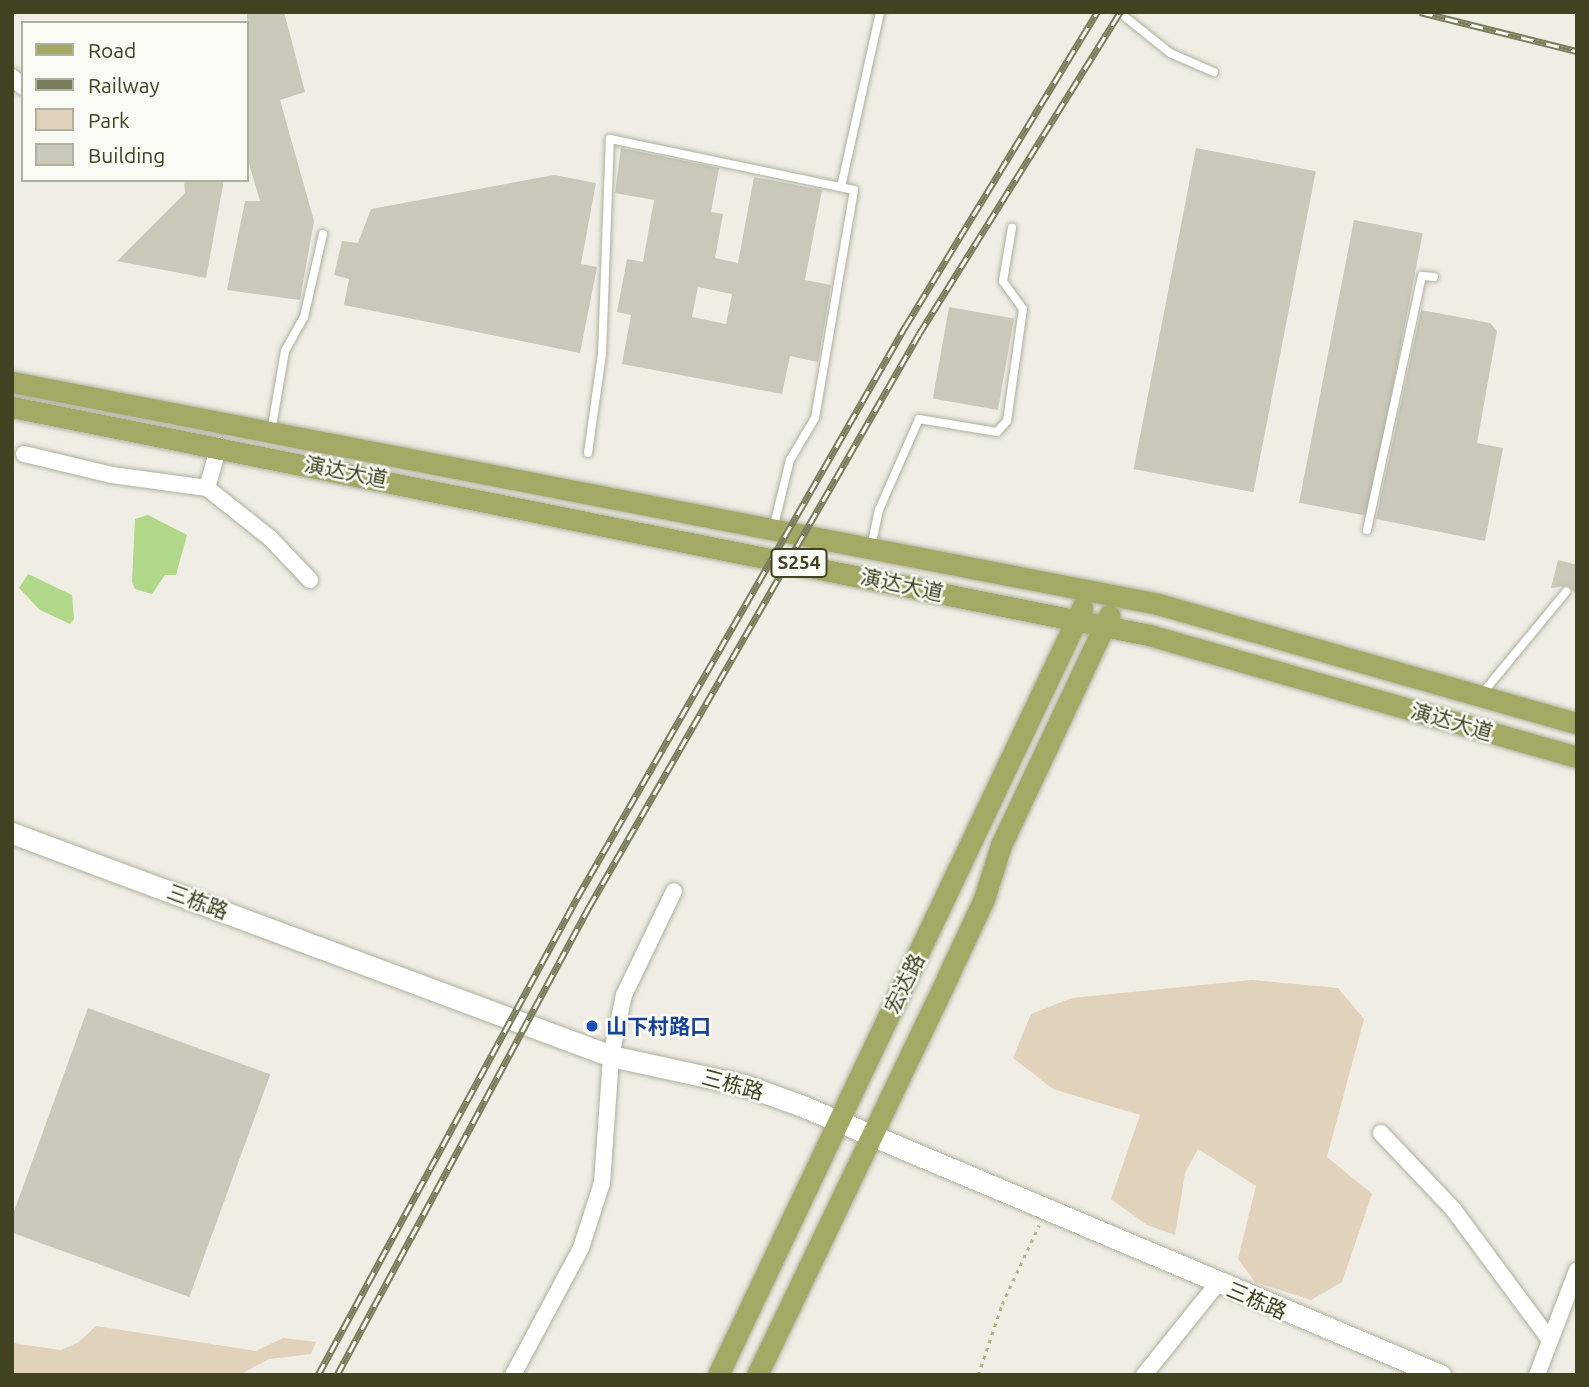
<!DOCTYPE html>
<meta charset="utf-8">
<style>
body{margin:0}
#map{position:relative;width:1589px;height:1387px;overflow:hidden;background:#efede4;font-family:Ubuntu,"Noto Sans SC",sans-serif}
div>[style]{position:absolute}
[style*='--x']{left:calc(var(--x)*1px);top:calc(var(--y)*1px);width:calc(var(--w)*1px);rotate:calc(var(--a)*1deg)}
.green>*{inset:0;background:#e1d2bb}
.water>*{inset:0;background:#b1d788}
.building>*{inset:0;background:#cac8b9;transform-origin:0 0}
.path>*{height:2.5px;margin-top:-1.25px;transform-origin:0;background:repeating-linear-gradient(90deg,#b4b582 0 3.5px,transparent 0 8.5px)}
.roads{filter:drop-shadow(0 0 2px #b0af9e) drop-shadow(0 0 2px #b0af9e)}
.lane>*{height:8px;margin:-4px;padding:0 4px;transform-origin:4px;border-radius:4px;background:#fff}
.street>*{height:16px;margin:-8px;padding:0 8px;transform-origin:8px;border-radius:8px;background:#fff}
.secondary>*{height:21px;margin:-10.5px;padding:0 10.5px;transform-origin:10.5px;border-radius:10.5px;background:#fff}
.primary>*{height:21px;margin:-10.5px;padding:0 10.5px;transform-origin:10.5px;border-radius:10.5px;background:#a3a865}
.rail>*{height:7px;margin-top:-3.5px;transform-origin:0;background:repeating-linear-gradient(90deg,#fafaf5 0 13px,#7b7d5c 0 26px);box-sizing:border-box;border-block:2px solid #7b7d5c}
.dots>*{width:19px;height:19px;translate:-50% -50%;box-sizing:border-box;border:4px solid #fafaf5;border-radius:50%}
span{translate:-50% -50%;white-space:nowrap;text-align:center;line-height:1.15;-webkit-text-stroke:5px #fafaf5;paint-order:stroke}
.shield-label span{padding:2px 5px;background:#fafaf5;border:2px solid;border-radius:5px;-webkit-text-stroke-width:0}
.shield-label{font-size:19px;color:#404221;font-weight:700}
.street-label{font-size:21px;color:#404221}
.transit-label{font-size:21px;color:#164399;font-weight:700}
.left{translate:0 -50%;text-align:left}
.frame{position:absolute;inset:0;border:14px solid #404221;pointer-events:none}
.legend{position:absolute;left:21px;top:21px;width:228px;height:161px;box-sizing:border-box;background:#fafaf5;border:2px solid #b0b0a0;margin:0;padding:9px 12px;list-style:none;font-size:21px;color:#404221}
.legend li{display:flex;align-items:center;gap:14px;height:35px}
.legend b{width:35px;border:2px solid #b0b0a0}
</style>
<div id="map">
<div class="green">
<div style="clip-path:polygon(1252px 980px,1338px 988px,1364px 1019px,1327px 1157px,1372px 1194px,1342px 1282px,1311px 1300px,1255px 1282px,1238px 1259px,1256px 1186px,1198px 1149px,1185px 1173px,1175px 1235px,1147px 1225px,1111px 1199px,1140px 1115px,1053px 1089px,1013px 1058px,1031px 1014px,1072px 998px)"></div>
<div style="clip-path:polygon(96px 1326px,256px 1351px,283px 1338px,316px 1342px,311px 1354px,269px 1359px,239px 1375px,12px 1375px,12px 1343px,61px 1350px,79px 1342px)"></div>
</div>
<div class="water">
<div style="clip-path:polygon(148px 515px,187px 535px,176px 575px,165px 575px,152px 594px,135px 589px,132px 582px,135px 519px)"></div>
<div style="clip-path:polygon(28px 574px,72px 595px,74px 619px,70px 624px,40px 610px,19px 588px)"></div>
</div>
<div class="building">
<div style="clip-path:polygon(247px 12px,284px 12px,305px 92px,280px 100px,314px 221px,300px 300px,227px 290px,245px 201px,260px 201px,247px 157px)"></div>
<div style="clip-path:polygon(evenodd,621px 148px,719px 168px,711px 212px,723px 214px,715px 258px,738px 263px,754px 177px,822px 190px,805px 280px,831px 285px,818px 362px,790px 356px,782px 394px,622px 364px,631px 315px,617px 312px,627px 259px,643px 262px,654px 200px,615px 193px,621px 148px,698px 287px,732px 294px,726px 324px,692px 317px,698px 287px)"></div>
<div style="left:1196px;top:148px;width:122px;height:327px;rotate:11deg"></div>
<div style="clip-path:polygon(554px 175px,596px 183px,581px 264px,597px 267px,580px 353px,344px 305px,349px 279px,334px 275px,342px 241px,358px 243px,371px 209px)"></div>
<div style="clip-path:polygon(184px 180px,224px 180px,206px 278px,117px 261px,185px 193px)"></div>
<div style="left:1354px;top:220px;width:70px;height:288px;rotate:11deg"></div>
<div style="left:949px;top:307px;width:66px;height:93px;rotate:10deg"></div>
<div style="clip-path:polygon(1421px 310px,1490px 323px,1497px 331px,1477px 443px,1503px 448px,1485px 541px,1376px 519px)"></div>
<div style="clip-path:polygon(1558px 560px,1577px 565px,1577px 595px,1568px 586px,1551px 588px)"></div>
<div style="left:88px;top:1008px;width:194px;height:237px;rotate:20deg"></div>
</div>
<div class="path">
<div style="--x:978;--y:1375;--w:75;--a:-71.3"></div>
<div style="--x:1002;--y:1304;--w:87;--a:-64.9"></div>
</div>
<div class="roads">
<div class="lane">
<div style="--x:1119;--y:12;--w:65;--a:38.8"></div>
<div style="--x:1170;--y:53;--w:48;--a:23.4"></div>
<div style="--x:841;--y:187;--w:179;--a:-77.4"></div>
<div style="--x:271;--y:432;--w:82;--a:-80.2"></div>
<div style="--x:285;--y:351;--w:39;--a:-61"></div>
<div style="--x:304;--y:317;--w:85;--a:-77.1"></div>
<div style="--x:588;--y:453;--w:100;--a:-82"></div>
<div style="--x:602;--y:354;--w:215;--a:-87.9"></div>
<div style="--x:610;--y:139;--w:249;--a:11.8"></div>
<div style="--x:854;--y:190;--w:231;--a:99.7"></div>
<div style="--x:815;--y:418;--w:49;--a:120.8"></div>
<div style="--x:790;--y:460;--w:71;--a:103.8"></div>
<div style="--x:1367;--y:530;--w:260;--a:-77.8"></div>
<div style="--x:1422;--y:276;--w:12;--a:5"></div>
<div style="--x:871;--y:547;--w:38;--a:-78"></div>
<div style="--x:879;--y:510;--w:99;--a:-66.3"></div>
<div style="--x:919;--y:419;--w:79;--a:9.5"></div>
<div style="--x:997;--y:432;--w:15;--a:-48"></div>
<div style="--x:1007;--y:421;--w:113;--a:-81.9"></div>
<div style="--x:1023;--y:309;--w:34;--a:-126"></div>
<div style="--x:1003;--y:281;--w:54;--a:-80.4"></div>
<div style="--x:1481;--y:695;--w:134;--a:-50.5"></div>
</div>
<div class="street">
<div style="--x:12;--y:77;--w:15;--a:42"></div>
<div style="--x:24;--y:454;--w:90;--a:13.4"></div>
<div style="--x:112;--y:475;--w:96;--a:7.8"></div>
<div style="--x:207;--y:488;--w:80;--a:38.4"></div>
<div style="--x:270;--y:538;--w:58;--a:46.4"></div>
<div style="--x:207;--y:488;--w:44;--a:-74.1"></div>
<div style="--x:1381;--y:1133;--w:105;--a:46.5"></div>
<div style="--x:1453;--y:1209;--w:163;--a:53.5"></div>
<div style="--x:513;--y:1375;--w:144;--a:-61.8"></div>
<div style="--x:581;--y:1248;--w:68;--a:-72.1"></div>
<div style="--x:602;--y:1183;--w:127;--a:-85.9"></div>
<div style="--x:611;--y:1056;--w:62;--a:-78"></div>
<div style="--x:624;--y:995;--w:115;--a:-64.3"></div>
<div style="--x:1144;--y:1375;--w:118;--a:-51.2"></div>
<div style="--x:1537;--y:1375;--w:112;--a:-69.1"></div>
</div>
<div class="secondary">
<div style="--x:12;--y:833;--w:639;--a:20.42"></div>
<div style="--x:611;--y:1056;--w:136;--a:12.3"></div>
<div style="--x:744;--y:1085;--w:59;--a:19.7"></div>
<div style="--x:800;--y:1105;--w:695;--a:22.87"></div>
</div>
<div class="primary">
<div style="--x:12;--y:382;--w:1167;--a:10.96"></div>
<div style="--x:1158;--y:604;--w:436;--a:15.9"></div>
<div style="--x:12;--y:407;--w:1160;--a:11.34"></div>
<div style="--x:1149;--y:635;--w:445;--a:15.9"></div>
<div style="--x:718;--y:1375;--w:849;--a:-64.61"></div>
<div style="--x:757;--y:1375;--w:440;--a:-64.4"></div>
<div style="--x:947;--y:978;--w:87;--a:-64.9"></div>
<div style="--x:984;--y:899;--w:57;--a:-72.5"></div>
<div style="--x:1001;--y:845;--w:254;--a:-64.8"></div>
</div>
</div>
<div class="rail">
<div style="--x:1420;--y:12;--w:162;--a:14"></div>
<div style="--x:318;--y:1375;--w:543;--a:-61.5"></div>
<div style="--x:577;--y:898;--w:659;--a:-60.13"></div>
<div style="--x:905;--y:327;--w:369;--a:-58.6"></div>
<div style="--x:337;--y:1375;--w:532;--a:-61.7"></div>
<div style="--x:589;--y:907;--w:661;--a:-60.06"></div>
<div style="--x:919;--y:334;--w:380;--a:-58"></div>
</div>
<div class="dots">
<div style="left:592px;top:1026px;background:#1a4fb4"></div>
</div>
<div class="shield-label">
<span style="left:799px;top:563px">S254</span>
</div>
<div class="street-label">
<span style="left:346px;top:471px;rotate:11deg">演达大道</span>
<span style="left:902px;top:584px;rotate:12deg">演达大道</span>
<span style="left:1452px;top:721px;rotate:16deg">演达大道</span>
<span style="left:198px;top:901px;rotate:20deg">三栋路</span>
<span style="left:904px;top:983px;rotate:-64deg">宏达路</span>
<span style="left:733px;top:1084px;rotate:15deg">三栋路</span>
<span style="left:1257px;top:1300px;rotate:23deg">三栋路</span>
</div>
<div class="transit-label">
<span class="left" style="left:606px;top:1026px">山下村路口</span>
</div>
<div class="frame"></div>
<ul class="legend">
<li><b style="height:9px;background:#a3a865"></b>Road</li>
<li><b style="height:9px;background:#7b7d5c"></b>Railway</li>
<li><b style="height:19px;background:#e1d2bb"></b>Park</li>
<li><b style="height:19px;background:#cac8b9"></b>Building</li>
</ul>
</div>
